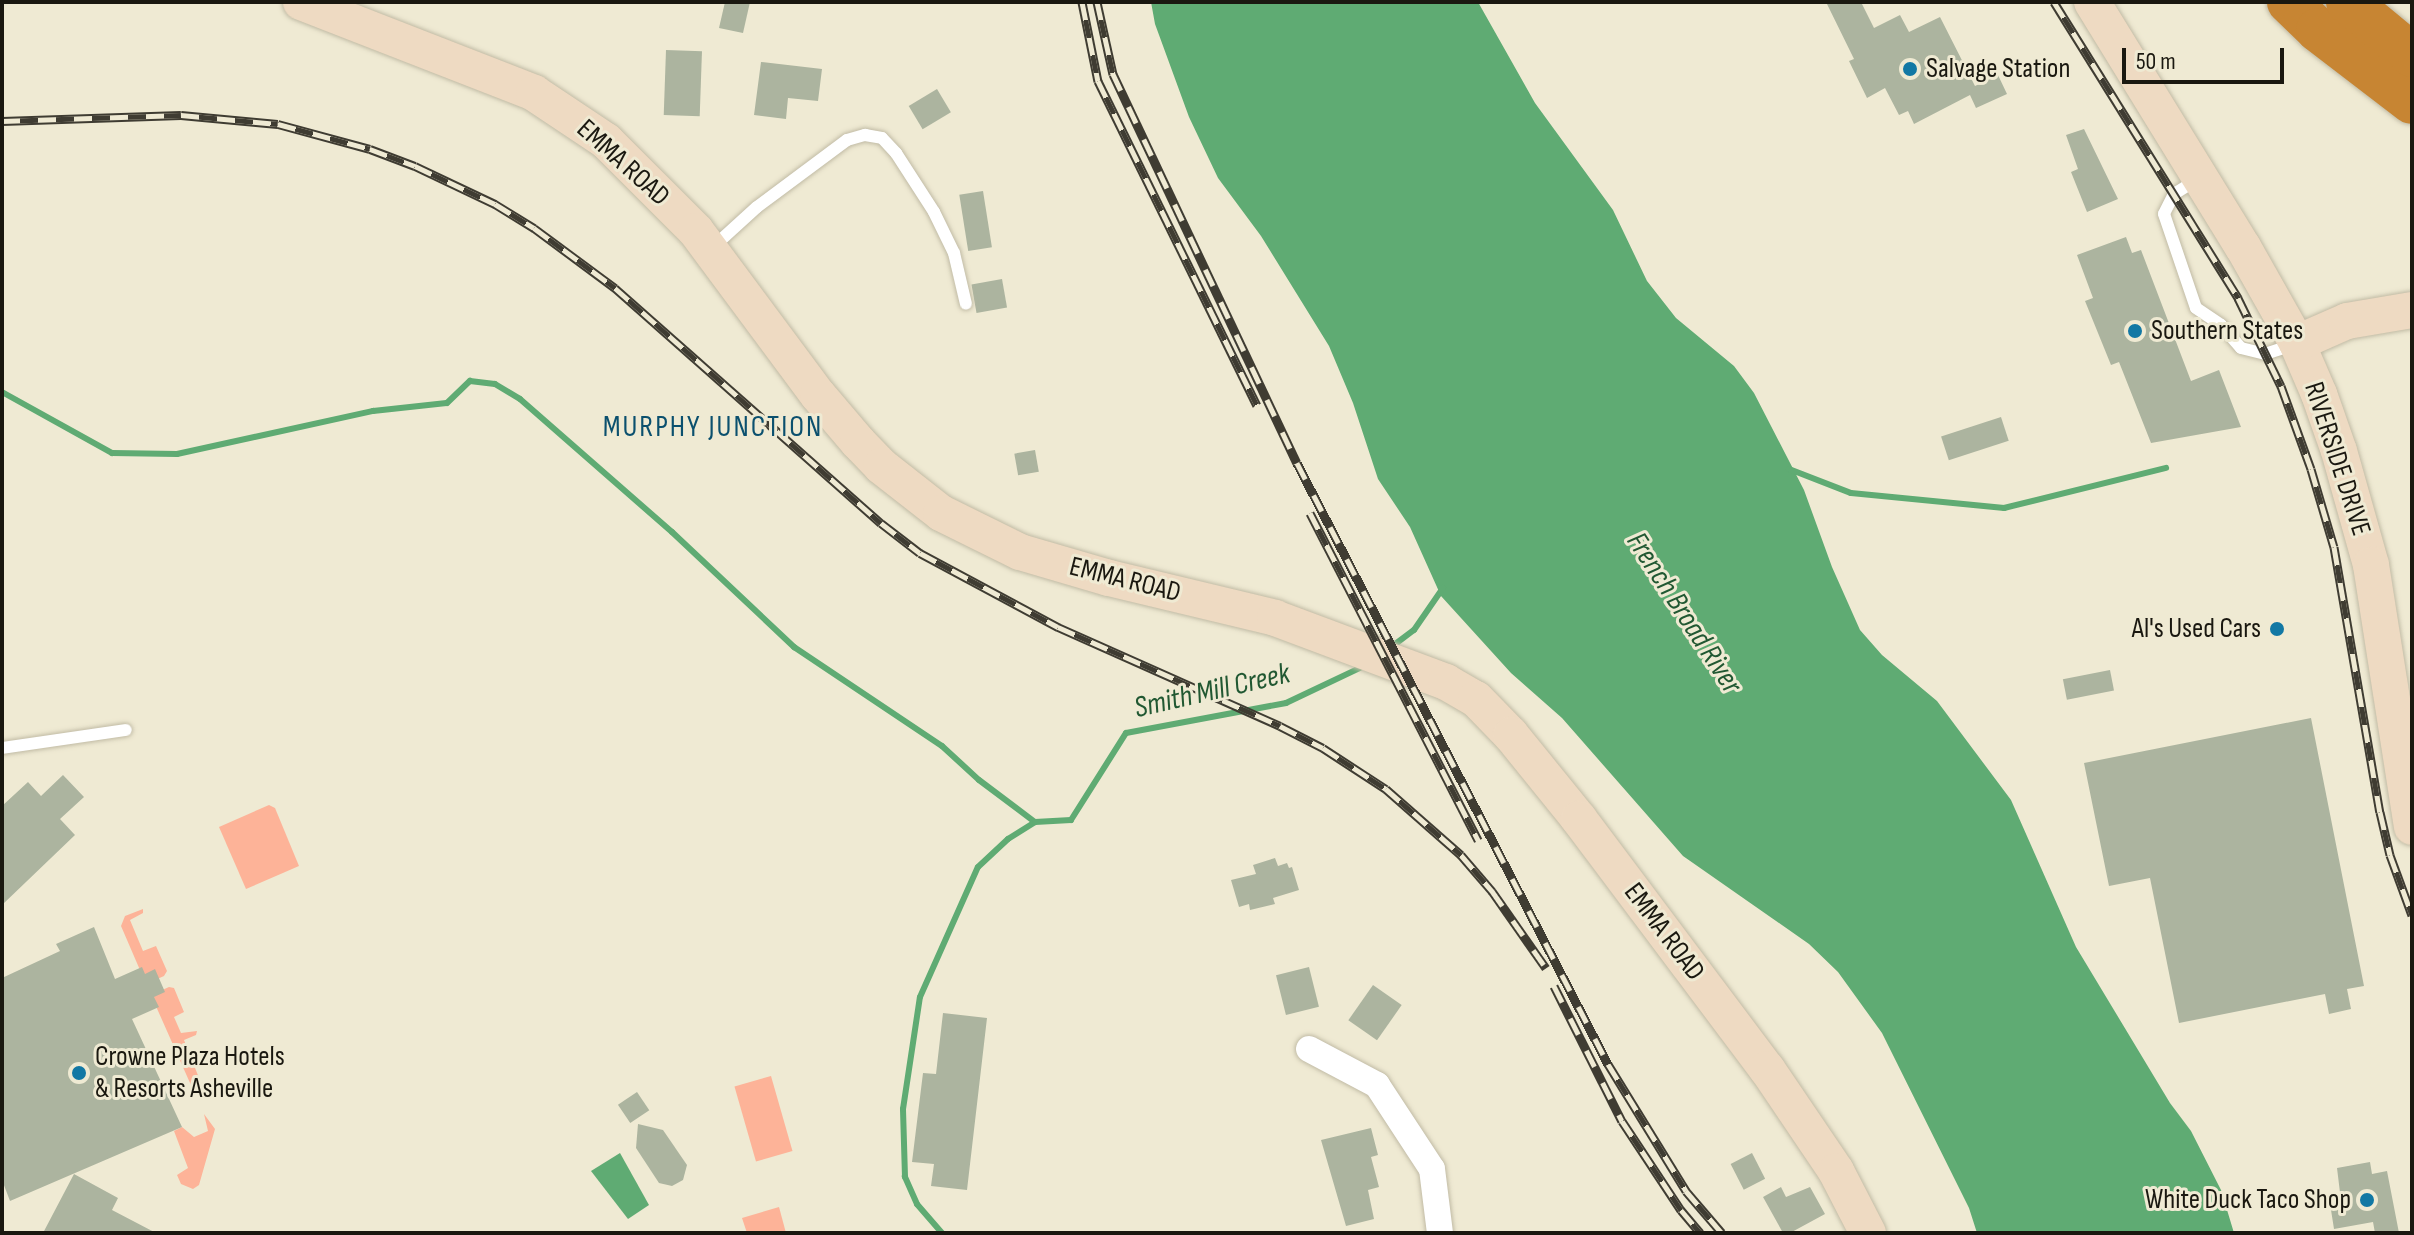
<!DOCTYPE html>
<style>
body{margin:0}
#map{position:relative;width:2414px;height:1235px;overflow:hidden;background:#efead3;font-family:"Sofia Sans Condensed",sans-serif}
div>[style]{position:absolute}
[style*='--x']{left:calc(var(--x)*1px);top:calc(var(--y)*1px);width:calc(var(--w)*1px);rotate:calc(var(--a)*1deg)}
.green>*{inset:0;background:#fdb398;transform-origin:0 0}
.water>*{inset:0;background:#5fab73}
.stream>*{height:6px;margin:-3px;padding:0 3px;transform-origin:3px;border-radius:3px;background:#5fab73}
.building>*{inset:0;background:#acb49f;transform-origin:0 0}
.roads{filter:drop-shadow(0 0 2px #c1bba5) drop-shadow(0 0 2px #c1bba5)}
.lane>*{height:12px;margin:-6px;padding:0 6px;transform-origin:6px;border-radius:6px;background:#fff}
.street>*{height:26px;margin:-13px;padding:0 13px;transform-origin:13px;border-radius:13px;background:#fff}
.secondary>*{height:36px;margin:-18px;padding:0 18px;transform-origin:18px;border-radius:18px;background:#eedac2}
.highway>*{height:44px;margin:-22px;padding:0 22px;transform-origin:22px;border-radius:22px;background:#c78533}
.rail>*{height:9px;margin-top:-4.5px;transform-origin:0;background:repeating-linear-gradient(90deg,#efead3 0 18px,#3f3c32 0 36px);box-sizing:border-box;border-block:2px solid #3f3c32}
.dots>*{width:22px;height:22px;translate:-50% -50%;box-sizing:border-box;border:4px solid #efead3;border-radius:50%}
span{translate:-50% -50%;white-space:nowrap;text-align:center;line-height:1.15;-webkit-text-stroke:6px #efead3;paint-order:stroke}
.poi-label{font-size:28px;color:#1a1810}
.left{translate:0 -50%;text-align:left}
.right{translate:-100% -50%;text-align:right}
.street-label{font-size:28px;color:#1a1810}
.neighbourhood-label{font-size:30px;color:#0b506e;letter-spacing:2px}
.water-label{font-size:30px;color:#215832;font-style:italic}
.frame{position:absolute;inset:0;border:4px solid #1a1810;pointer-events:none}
.scale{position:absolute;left:2122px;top:48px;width:162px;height:36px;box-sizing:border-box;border:4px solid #1a1810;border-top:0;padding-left:10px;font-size:24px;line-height:28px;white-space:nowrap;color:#1a1810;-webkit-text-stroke:6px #efead3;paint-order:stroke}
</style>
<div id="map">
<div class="green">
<div style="clip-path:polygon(269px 805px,275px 808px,299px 866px,246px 889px,219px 827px)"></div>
<div style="clip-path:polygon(143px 909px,143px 913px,130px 920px,143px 951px,156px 946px,167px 971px,164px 976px,146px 984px,121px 926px,125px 916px)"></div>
<div style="clip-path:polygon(169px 987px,174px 988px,184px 1012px,174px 1017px,181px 1033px,197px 1031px,196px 1035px,184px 1040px,201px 1083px,218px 1079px,220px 1092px,217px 1096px,194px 1092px,151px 995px)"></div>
<div style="left:771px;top:1076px;width:78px;height:38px;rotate:74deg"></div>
<div style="clip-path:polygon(204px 1114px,215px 1129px,199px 1185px,193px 1189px,181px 1184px,177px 1175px,188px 1168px,174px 1131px,182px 1127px,194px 1137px,208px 1131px)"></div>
<div style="clip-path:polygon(779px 1207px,786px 1233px,747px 1233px,742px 1218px)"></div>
</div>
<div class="water">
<div style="clip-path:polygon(1151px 2px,1478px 2px,1535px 103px,1613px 210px,1647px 281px,1676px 318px,1734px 366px,1754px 393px,1804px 490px,1832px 567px,1860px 630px,1882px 655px,1937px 701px,2011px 800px,2076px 947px,2170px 1103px,2191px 1131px,2221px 1190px,2234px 1233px,1977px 1233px,1969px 1208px,1882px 1033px,1838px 972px,1809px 944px,1683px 856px,1562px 718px,1511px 673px,1441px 596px,1410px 527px,1378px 479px,1353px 403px,1329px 346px,1261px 236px,1218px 178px,1189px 117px,1155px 24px)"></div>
<div style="clip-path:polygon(620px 1153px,649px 1205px,628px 1219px,591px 1171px)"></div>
</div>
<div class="stream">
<div style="--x:2;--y:392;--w:126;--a:29"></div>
<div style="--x:112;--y:453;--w:65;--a:0.9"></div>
<div style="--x:177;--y:454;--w:201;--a:-12.4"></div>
<div style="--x:373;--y:411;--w:74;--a:-6.2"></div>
<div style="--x:447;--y:403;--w:32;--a:-44"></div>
<div style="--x:470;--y:381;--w:25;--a:7"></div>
<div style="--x:495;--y:384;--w:29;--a:31"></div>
<div style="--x:520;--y:399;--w:202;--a:41.2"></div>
<div style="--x:672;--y:532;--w:168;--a:43.3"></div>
<div style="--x:794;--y:647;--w:178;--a:33.8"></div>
<div style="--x:942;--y:746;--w:50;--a:42.6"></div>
<div style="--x:979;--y:780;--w:70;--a:36.9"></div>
<div style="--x:1789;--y:469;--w:66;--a:21.2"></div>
<div style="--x:1851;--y:493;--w:154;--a:5.6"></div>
<div style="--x:2004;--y:508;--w:167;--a:-13.9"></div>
<div style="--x:1390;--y:648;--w:30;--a:-37"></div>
<div style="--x:1414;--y:630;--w:51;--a:-55.4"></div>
<div style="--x:942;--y:1233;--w:38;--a:-131"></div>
<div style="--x:917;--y:1204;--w:30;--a:-114"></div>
<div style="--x:905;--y:1177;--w:68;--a:-91.7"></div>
<div style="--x:903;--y:1109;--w:113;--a:-81.4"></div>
<div style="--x:920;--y:997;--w:142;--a:-66"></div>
<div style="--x:978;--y:867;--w:41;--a:-43"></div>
<div style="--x:1008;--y:839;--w:32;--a:-32"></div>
<div style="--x:1035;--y:822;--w:36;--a:-3"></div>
<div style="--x:1071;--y:820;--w:103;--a:-57.7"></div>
<div style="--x:1126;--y:733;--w:163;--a:-10.6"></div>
<div style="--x:1286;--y:703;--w:86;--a:-25.4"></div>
</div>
<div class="building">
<div style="clip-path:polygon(725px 2px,750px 2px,743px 33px,719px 28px)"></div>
<div style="clip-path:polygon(1826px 2px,1861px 2px,1874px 28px,1900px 15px,1909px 32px,1940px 17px,1975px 86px,1998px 75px,2007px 94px,1976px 108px,1970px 95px,1914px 124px,1908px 111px,1899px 115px,1885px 88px,1867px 98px,1849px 61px,1854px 59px)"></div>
<div style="left:666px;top:50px;width:36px;height:65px;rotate:2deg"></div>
<div style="clip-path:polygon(761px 62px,822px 69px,818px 101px,788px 98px,786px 119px,754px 115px)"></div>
<div style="left:937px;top:89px;width:27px;height:33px;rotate:59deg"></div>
<div style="clip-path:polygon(2084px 129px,2118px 199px,2087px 212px,2071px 172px,2078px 169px,2066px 135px)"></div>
<div style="left:983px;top:191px;width:57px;height:24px;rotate:81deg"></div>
<div style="clip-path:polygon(2126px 237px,2132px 253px,2141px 250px,2191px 381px,2219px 370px,2241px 427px,2151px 443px,2119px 362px,2111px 365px,2085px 301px,2093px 298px,2077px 255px)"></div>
<div style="left:1002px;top:279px;width:29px;height:31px;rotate:80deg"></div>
<div style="left:2001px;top:417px;width:25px;height:63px;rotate:72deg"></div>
<div style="left:1035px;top:450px;width:22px;height:21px;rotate:80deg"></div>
<div style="left:2110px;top:670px;width:21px;height:48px;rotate:79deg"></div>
<div style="clip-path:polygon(2311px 718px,2364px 986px,2347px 989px,2351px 1009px,2329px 1014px,2325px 994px,2179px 1023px,2150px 878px,2109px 886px,2084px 763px)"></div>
<div style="clip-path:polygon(63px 775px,84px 797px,60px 819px,75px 835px,2px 905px,2px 806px,28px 782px,41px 796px)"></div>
<div style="clip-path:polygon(1275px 858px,1278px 866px,1287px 863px,1289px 868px,1292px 867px,1299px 890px,1273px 898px,1275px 904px,1250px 910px,1249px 904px,1239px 907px,1231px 880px,1256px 874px,1253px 865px)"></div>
<div style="clip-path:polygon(94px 927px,115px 979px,142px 967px,145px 974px,155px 969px,165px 992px,154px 997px,159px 1007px,132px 1019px,182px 1127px,10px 1201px,2px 1180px,2px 978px,60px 951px,56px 944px)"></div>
<div style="left:1309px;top:967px;width:41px;height:34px;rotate:76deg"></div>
<div style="left:1373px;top:985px;width:35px;height:43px;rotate:35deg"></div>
<div style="clip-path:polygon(943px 1013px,987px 1018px,967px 1190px,931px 1186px,934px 1164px,912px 1162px,923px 1073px,936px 1074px)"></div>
<div style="left:637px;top:1092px;width:22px;height:23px;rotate:56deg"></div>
<div style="clip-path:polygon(638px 1124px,663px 1130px,687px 1165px,683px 1180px,672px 1186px,659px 1183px,636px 1148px)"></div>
<div style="clip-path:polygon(1371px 1128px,1378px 1155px,1371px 1157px,1379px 1187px,1368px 1190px,1374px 1219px,1346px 1226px,1321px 1140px)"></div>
<div style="left:1752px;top:1153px;width:29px;height:24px;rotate:63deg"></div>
<div style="clip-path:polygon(2370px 1162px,2372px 1174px,2387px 1171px,2399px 1233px,2375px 1233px,2373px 1222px,2334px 1229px,2331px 1210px,2342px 1209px,2337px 1168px)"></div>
<div style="clip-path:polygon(74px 1174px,118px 1198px,112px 1210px,156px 1233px,43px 1233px)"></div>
<div style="clip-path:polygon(1781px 1187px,1786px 1197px,1810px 1187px,1825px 1214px,1790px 1233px,1783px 1233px,1763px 1197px)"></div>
</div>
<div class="roads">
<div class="lane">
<div style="--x:2198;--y:179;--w:28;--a:148"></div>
<div style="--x:2174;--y:194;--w:22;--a:117"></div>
<div style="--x:2164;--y:214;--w:99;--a:71.2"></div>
<div style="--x:2196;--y:308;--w:30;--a:34"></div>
<div style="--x:2221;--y:325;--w:30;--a:49"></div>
<div style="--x:2241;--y:348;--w:25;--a:14"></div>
<div style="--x:2265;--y:354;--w:29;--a:-18"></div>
<div style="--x:713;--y:247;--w:59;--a:-42.3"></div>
<div style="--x:757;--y:207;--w:112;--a:-36.7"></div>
<div style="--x:847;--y:140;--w:19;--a:-16"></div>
<div style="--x:865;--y:135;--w:17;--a:10"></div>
<div style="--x:882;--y:138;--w:21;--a:47"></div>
<div style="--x:896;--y:153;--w:70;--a:57.2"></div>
<div style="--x:934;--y:212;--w:46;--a:64"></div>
<div style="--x:954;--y:253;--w:52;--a:76.8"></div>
<div style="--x:2;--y:748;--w:125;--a:-8.3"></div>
</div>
<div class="street">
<div style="--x:1309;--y:1049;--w:77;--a:27.9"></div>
<div style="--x:1377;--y:1085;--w:100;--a:56.8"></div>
<div style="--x:1432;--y:1169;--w:64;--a:82.9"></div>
</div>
<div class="secondary">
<div style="--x:301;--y:2;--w:250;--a:21.3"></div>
<div style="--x:534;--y:93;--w:87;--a:33.7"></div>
<div style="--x:606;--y:141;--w:127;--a:45"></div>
<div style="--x:696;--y:231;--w:204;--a:53.4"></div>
<div style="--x:818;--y:395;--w:62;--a:49.6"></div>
<div style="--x:858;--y:442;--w:33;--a:46"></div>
<div style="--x:881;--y:466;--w:76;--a:38.1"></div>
<div style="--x:941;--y:513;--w:88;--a:26.3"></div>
<div style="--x:1020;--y:552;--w:93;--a:16.3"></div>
<div style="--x:1109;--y:578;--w:171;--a:13.5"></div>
<div style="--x:1275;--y:618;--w:183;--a:20.5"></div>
<div style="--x:1446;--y:682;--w:34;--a:30"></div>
<div style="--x:1476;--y:699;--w:50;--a:45.8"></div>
<div style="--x:1511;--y:735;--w:108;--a:51"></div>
<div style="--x:1579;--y:819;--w:313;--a:53.1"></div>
<div style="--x:1767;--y:1069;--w:123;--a:55.9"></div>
<div style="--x:1836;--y:1171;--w:70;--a:62.7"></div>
<div style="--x:2092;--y:2;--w:288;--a:58.4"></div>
<div style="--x:2243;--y:247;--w:110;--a:60.6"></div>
<div style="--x:2297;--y:343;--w:56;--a:66.7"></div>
<div style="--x:2319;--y:394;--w:60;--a:70.7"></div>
<div style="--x:2339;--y:451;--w:118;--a:74.3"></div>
<div style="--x:2371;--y:565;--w:265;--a:81.1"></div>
<div style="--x:2297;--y:343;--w:55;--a:-23.7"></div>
<div style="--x:2347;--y:321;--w:66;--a:-9.6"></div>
</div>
<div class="highway">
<div style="--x:2289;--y:2;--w:40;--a:44"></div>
<div style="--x:2318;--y:30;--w:118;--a:37.5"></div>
<div style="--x:2348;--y:2;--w:83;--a:39.6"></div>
</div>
</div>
<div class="rail">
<div style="--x:1082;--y:2;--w:81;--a:78.6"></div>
<div style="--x:1098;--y:81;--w:361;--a:63.9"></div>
<div style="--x:1097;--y:2;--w:74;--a:77.5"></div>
<div style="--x:1113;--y:74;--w:430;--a:64.7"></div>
<div style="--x:1297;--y:463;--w:677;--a:62.64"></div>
<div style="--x:1608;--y:1064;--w:149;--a:58.4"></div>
<div style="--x:1686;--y:1191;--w:55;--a:49.4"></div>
<div style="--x:2054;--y:2;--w:349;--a:58.1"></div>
<div style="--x:2238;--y:298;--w:98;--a:64"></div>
<div style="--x:2281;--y:386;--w:88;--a:70.1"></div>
<div style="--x:2311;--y:469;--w:81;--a:73.6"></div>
<div style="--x:2334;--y:547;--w:269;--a:80.2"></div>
<div style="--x:2380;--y:812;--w:44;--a:76.9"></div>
<div style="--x:2390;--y:855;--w:64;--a:69.9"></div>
<div style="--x:2;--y:121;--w:179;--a:-1.9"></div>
<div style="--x:181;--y:115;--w:97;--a:5.3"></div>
<div style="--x:278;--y:124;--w:95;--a:15.2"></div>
<div style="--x:370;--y:149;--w:48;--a:20.7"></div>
<div style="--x:415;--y:166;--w:89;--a:25.4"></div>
<div style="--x:495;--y:204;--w:46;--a:31.6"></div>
<div style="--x:534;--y:228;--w:101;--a:36.5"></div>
<div style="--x:615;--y:288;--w:355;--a:41.5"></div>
<div style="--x:881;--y:523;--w:49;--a:37.6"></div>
<div style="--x:920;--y:553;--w:157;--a:28.2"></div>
<div style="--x:1058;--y:627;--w:243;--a:24"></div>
<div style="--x:1280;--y:726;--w:48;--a:27.1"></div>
<div style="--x:1323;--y:748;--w:75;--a:33.1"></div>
<div style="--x:1386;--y:789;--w:100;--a:41.3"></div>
<div style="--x:1461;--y:855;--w:48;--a:49.3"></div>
<div style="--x:1492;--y:891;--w:94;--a:55"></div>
<div style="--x:1310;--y:513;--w:368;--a:62.8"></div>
<div style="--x:1554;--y:986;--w:151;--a:63.3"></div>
<div style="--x:1622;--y:1121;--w:107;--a:56.5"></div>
<div style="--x:1681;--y:1210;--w:30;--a:50"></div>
</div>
<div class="dots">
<div style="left:1910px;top:69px;background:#1278a4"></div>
<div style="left:2135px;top:331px;background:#1278a4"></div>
<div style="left:2277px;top:629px;background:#1278a4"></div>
<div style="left:79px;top:1073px;background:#1278a4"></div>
<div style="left:2367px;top:1200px;background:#1278a4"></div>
</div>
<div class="poi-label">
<span class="left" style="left:1926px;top:69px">Salvage Station</span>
<span class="left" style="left:2151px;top:331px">Southern States</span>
<span class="right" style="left:2261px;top:629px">Al's Used Cars</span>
<span class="left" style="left:95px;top:1073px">Crowne Plaza Hotels<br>&amp; Resorts Asheville</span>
<span class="right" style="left:2351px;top:1200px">White Duck Taco Shop</span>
</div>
<div class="street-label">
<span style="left:623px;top:163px;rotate:42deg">EMMA ROAD</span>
<span style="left:2337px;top:459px;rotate:72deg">RIVERSIDE DRIVE</span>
<span style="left:1125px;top:580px;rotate:14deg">EMMA ROAD</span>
<span style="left:1664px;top:932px;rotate:53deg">EMMA ROAD</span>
</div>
<div class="neighbourhood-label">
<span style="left:713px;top:427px">MURPHY JUNCTION</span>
</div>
<div class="water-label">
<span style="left:1684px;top:613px;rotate:57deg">French Broad River</span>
<span style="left:1212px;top:691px;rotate:-13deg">Smith Mill Creek</span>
</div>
<div class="frame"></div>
<div class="scale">50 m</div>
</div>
